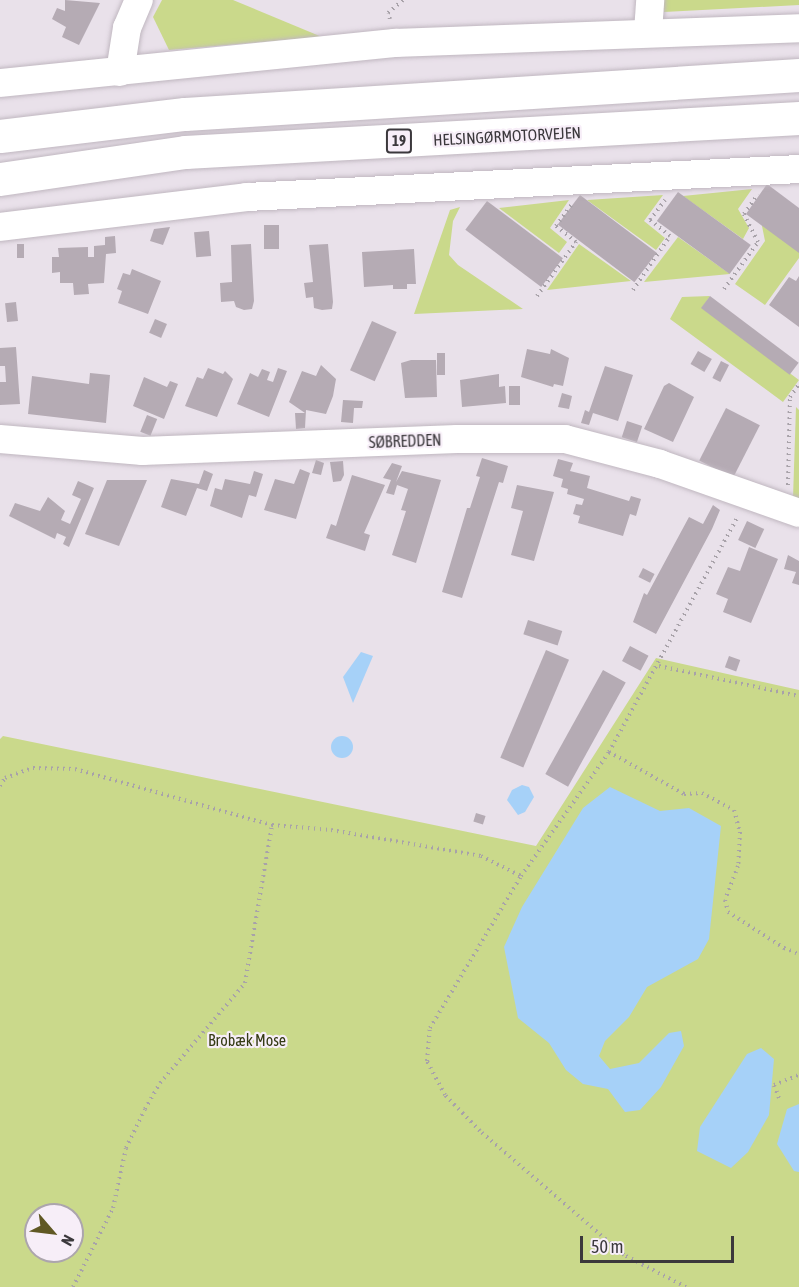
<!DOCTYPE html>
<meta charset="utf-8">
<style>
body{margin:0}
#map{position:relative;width:799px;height:1287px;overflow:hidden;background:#e9e1ea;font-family:"Asap Condensed",sans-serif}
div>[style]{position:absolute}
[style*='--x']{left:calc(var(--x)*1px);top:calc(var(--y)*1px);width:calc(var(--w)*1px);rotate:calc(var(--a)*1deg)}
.green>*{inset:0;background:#cad98b}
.water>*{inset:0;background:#a6d1f8}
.round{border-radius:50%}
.building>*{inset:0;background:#b5abb4;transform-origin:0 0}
.path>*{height:4px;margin-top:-2px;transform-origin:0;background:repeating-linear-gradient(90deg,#a8a2a9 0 1.5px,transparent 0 6px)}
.roads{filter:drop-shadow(0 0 2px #c0b7c0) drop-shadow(0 0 2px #c0b7c0)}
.minor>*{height:28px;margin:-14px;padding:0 14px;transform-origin:14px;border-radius:14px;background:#fff}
.highway>*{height:33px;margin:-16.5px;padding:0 16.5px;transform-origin:16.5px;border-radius:16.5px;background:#fff}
span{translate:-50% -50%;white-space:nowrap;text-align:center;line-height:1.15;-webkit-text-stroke:4.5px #f7eef8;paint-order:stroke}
.shield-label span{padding:2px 4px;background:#f7eef8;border:2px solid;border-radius:4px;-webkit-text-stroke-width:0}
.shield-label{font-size:15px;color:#3b383c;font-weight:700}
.street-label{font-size:16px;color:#3b383c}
.park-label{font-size:16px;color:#353b14}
.north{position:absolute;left:24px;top:1203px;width:60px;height:60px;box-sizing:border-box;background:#f7eef8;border:2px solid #aca5ad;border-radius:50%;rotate:118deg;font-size:16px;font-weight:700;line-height:24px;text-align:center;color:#3b383c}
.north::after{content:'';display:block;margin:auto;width:21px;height:27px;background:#605824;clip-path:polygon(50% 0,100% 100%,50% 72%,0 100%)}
.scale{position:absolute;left:580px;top:1236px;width:154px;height:27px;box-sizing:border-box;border:3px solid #3b383c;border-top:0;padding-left:8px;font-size:18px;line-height:21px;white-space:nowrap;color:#3b383c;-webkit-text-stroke:4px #f7eef8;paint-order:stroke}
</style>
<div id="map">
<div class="green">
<div style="clip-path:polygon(162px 0,233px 0,322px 37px,169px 50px,153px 17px)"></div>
<div style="clip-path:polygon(662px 0,799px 0,799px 5px,664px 12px)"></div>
<div style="clip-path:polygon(752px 189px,738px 209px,749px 228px,743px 239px,683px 196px)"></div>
<div style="clip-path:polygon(663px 195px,644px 221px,665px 238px,656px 250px,587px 200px)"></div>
<div style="clip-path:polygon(569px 200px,550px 228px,567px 242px,559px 253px,499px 208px)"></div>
<div style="clip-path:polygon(460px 207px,453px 221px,449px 255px,458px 265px,523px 309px,414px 314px,450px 210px)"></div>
<div style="clip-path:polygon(761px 221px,799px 249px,799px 258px,765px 305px,735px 284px,765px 241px)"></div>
<div style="clip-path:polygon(678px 237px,730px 274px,644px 282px)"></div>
<div style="clip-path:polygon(579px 244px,631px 281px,547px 290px)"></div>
<div style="clip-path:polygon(710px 296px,702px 308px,799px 380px,783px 402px,670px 319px,682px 297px)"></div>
<div style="clip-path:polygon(796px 407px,799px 410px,799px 500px,793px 498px)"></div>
<div style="clip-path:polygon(evenodd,656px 658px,799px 690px,799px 1287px,0 1287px,0 739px,3px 736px,536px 846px,656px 658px,36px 1215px,72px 1215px,72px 1251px,36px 1251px,36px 1215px)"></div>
</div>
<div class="water">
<div style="clip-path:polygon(361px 652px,373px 656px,353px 703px,343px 677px)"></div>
<div class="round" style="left:331px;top:736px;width:22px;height:22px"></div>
<div style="clip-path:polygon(522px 785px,529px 787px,534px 797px,525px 812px,518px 815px,507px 800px,512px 790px)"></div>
<div style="clip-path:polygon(610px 787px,660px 811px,689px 808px,721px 826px,709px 939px,698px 959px,647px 987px,629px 1017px,605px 1041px,599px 1056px,610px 1069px,639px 1063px,669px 1033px,681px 1031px,684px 1046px,661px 1087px,640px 1110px,625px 1112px,608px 1089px,583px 1084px,566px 1070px,549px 1043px,518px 1018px,504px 947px,522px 907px,583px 808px)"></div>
<div style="clip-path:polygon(761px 1048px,774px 1059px,769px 1115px,748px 1152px,731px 1168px,697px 1151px,700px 1127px,747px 1054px)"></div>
<div style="clip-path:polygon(799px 1104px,799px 1172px,794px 1171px,777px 1144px,787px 1109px)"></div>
</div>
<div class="building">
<div style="clip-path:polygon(65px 0,100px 3px,79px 45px,62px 37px,66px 27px,52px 19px,57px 8px,65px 11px)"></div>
<div style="clip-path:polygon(767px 184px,799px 208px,799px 253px,746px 214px)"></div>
<div style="left:678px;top:192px;width:90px;height:36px;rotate:36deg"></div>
<div style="left:580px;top:195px;width:96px;height:37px;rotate:37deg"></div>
<div style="left:487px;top:201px;width:95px;height:36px;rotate:37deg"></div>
<div style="left:264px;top:225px;width:15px;height:24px"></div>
<div style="clip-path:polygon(170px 227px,163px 245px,150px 241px,154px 229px)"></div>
<div style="left:209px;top:231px;width:25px;height:15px;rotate:85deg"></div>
<div style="clip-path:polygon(115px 236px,116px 253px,106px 254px,104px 283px,88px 284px,89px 294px,74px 295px,73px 283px,60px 283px,60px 272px,52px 273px,52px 257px,59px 257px,58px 248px,88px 247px,88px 257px,94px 257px,94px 246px,105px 245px,105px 237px)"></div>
<div style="left:17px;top:244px;width:7px;height:14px"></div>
<div style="clip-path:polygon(251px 244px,254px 301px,252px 309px,244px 310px,236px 307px,234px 301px,221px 302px,220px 283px,232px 282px,231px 245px)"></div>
<div style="clip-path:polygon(328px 244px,333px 302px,332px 309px,322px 310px,314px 308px,313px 297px,306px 298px,304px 283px,313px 282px,309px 245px)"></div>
<div style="clip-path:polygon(414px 249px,416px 284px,407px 284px,407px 289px,393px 289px,393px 285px,364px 287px,362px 252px)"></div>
<div style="clip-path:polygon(132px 269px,161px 281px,148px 314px,118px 303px,122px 291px,117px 289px,123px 273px,130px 275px)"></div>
<div style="clip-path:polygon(799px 276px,799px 327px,769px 305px,789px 277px,796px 281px)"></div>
<div style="left:710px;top:296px;width:111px;height:15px;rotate:37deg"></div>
<div style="left:16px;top:302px;width:19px;height:11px;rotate:84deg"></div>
<div style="left:155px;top:319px;width:13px;height:15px;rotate:23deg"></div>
<div style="left:372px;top:321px;width:27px;height:54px;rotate:24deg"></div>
<div style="clip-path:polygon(16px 347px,20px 404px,0 405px,0 382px,6px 382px,5px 366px,0 366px,0 348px)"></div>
<div style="clip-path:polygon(527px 349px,550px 354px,551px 349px,569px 358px,563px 386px,554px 384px,553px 387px,521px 377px)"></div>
<div style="left:698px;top:351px;width:16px;height:15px;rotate:30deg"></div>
<div style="left:437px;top:353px;width:8px;height:22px"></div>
<div style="clip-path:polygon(411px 360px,436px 360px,437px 397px,405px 398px,401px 363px)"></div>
<div style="left:721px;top:361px;width:9px;height:19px;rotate:27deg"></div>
<div style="clip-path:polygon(321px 365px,336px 379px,333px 396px,326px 414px,306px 410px,305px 428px,296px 429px,295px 413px,305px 413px,289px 402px,302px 371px,316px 376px)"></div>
<div style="clip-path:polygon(605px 366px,633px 375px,618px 421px,593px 413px,589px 425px,581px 423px,585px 410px,589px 412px)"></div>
<div style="clip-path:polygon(208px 368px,223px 374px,225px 371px,233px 379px,217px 417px,185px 406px,197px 377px,203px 379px)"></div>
<div style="clip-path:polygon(278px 368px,287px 371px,269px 417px,237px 404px,250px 373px,258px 377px,262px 369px,270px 372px,267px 380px,273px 382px)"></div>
<div style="clip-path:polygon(90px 373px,110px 375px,106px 423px,28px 414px,32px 376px,89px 384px)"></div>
<div style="clip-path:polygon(499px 374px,499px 387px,505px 386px,506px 403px,462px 407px,460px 380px)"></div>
<div style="clip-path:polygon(144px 377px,167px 387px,170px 381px,178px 384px,164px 419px,133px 406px)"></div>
<div style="clip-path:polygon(669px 383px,694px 397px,673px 442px,644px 429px,664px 386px)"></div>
<div style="left:509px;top:386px;width:11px;height:19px"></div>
<div style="clip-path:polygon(562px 393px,572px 396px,569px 409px,558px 407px)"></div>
<div style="clip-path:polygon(343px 400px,363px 401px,362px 408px,354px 408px,353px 423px,341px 422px)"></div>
<div style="left:726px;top:408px;width:38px;height:59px;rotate:27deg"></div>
<div style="left:147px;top:415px;width:11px;height:18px;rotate:22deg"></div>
<div style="left:627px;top:421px;width:16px;height:17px;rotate:18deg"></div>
<div style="clip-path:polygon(482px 458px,508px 466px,503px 483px,499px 482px,462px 598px,442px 592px,467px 508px,470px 508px,480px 477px,476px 476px)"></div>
<div style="clip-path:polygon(558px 459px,573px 463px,570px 471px,590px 476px,587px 488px,629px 501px,631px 496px,641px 499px,636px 516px,630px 514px,623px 536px,578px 523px,580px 516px,573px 514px,576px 504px,582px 505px,584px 499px,567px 494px,568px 489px,561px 487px,563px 479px,553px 476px)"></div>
<div style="clip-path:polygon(316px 460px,324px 463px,321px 475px,312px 473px)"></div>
<div style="clip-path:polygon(343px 461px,344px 475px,341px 481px,333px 482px,330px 462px)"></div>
<div style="clip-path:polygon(392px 463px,402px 466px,396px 482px,402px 471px,441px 480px,416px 563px,392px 555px,406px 511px,401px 510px,408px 489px,397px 485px,394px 495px,386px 493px,391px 480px,383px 478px)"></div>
<div style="clip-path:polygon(300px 469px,310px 473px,296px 519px,264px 510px,275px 479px,294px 484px)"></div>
<div style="clip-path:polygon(204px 470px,213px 474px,207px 491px,197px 488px,186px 516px,161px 507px,171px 479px,199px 484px)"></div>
<div style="clip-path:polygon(254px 471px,263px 474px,256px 497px,249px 495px,242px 518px,210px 506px,215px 488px,222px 490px,225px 479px,250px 484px)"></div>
<div style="clip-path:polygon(352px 475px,385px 485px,364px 533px,370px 535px,365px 551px,326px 538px,331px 524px,336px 526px)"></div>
<div style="clip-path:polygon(107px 480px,147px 480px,119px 546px,85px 534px)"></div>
<div style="clip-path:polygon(78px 481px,94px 488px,69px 547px,63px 544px,66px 537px,57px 533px,55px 539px,9px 516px,15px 503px,40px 511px,48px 497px,65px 511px,61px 520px,70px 524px,81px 499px,72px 495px)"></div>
<div style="clip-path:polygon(517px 485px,554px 492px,534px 561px,511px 555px,523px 511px,511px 508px)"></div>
<div style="clip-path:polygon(713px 505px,720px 510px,712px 529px,656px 634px,633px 622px,644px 593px,647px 595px,689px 517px,703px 524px)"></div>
<div style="left:747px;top:521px;width:19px;height:21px;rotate:25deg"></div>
<div style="clip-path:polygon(749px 547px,778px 559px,751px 623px,723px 612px,728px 599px,716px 594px,728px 567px,740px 571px)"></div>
<div style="clip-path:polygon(788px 555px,799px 561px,799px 585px,792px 583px,796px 572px,784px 569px)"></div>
<div style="left:643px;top:568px;width:13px;height:10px;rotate:27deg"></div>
<div style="left:528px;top:620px;width:36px;height:15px;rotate:18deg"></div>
<div style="left:630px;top:646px;width:21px;height:17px;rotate:28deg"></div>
<div style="left:546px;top:650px;width:25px;height:117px;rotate:23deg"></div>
<div style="left:729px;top:656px;width:12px;height:12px;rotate:20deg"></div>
<div style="left:603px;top:670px;width:26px;height:119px;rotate:29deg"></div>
<div style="left:476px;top:813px;width:10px;height:9px;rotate:17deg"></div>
</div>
<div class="path">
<div style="--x:390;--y:19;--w:6;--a:-108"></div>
<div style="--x:388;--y:13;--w:20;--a:-41"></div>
<div style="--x:724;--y:289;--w:58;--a:-54.1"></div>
<div style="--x:758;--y:242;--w:31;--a:-117"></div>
<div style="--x:744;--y:214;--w:24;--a:-55"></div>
<div style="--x:633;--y:290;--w:65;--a:-55.6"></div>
<div style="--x:670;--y:236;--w:26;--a:-141"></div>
<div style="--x:650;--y:220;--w:25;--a:-53"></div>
<div style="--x:537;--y:296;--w:67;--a:-54.2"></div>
<div style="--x:576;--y:242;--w:26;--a:-141"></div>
<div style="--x:556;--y:226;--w:26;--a:-54"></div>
<div style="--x:788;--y:485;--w:88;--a:-88.7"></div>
<div style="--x:790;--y:397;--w:16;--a:-55"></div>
<div style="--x:659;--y:666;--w:143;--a:12.1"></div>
<div style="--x:609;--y:752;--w:269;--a:-61.3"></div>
<div style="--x:0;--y:786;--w:9;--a:-58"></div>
<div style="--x:5;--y:778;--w:30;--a:-20"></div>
<div style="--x:33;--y:768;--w:42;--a:1.4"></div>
<div style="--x:75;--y:769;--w:205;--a:15.9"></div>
<div style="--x:272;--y:825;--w:59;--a:4.8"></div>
<div style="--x:331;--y:830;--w:152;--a:9.8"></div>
<div style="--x:481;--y:856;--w:45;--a:26.6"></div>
<div style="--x:779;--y:1098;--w:14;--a:-111"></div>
<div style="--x:774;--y:1085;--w:27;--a:-22"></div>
<div style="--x:73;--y:1287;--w:89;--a:-63.1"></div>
<div style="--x:113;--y:1208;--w:61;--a:-77.8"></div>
<div style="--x:126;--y:1148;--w:43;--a:-64"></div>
<div style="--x:145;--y:1109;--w:30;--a:-60"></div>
<div style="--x:160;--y:1083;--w:131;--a:-49.6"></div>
<div style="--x:245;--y:983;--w:160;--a:-80.3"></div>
<div style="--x:686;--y:1287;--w:70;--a:-152.7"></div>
<div style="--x:624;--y:1255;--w:190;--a:-139.3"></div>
<div style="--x:480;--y:1131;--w:50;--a:-134.2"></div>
<div style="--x:445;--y:1095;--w:38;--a:-118"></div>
<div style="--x:427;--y:1061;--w:33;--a:-85"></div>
<div style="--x:430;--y:1028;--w:177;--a:-59.1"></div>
<div style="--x:521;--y:876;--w:152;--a:-54.6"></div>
<div style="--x:609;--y:752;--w:86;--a:29.2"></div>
<div style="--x:684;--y:794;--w:18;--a:-3"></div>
<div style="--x:702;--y:793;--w:36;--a:28"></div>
<div style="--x:734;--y:810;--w:23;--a:75"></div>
<div style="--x:740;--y:832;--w:34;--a:93"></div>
<div style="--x:738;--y:866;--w:36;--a:111"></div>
<div style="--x:725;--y:900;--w:12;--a:76"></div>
<div style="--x:728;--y:912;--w:67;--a:32.7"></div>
<div style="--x:784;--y:948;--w:16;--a:22"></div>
</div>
<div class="roads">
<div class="minor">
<div style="--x:648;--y:32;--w:32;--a:-86"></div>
<div style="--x:120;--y:72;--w:45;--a:-81"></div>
<div style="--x:127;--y:28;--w:30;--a:-67"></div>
<div style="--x:0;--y:83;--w:397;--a:-5.8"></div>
<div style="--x:395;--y:43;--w:404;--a:-2.1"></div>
<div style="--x:0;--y:227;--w:249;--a:-6.9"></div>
<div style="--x:247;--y:197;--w:553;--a:-2.9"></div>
<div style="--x:0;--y:439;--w:143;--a:4.8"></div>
<div style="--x:142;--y:451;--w:315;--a:-2.2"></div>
<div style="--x:457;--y:439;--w:108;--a:0"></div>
<div style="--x:565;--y:439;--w:98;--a:14.7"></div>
<div style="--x:660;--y:464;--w:147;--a:19.4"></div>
</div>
<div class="highway">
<div style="--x:0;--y:136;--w:186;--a:-6.8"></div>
<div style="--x:185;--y:114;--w:615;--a:-3.63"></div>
<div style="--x:0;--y:179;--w:187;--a:-8.3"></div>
<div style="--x:185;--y:152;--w:615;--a:-3.17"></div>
</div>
</div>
<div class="shield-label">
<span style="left:399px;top:141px">19</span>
</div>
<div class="street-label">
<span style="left:507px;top:136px;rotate:-3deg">HELSINGØRMOTORVEJEN</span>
<span style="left:405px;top:441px;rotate:-2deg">SØBREDDEN</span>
</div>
<div class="park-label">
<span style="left:247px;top:1040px">Brobæk Mose</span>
</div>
<div class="north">N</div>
<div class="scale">50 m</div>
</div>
